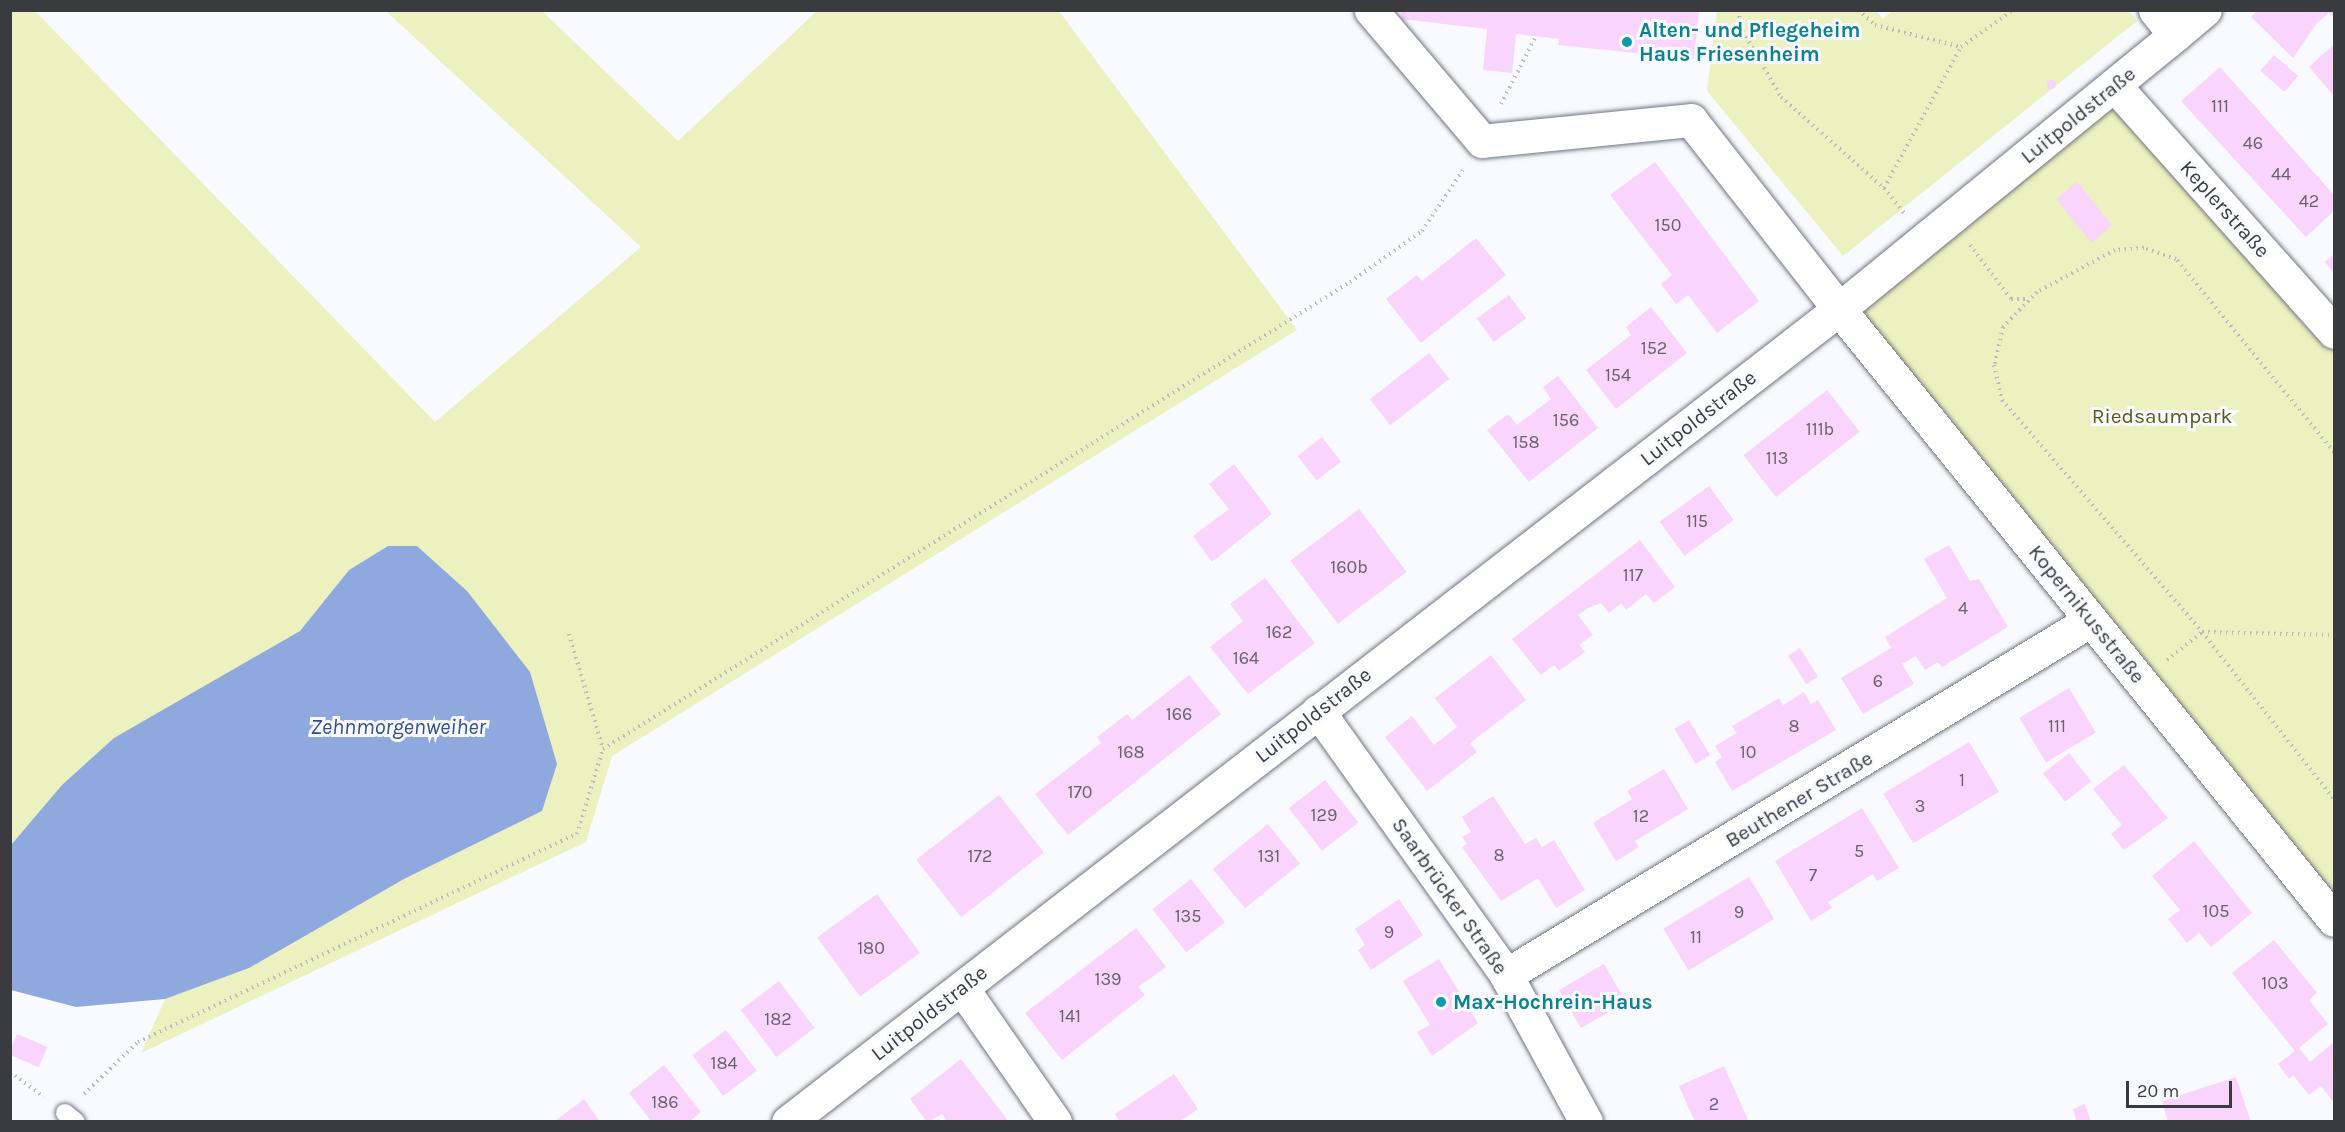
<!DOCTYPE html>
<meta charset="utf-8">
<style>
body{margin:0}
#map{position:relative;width:2345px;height:1132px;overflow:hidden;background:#f8faff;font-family:Karla,sans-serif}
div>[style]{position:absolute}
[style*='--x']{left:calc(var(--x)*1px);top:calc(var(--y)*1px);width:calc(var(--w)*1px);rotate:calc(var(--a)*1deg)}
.green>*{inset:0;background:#ebf1bf}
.water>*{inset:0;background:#8fa9df}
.building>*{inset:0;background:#f9d4fd;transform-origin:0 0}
.round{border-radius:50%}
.path>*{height:4px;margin-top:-2px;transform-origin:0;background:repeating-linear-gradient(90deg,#b9bbbf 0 1.5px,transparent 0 6px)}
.roads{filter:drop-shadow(0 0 2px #71757e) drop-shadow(0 0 2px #71757e)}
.lane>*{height:18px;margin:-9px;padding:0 9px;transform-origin:9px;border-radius:9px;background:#fff}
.street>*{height:33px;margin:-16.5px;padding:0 16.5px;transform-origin:16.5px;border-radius:16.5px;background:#fff}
.secondary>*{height:33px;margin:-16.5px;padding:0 16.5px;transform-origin:16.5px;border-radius:16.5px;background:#fff}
.dots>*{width:16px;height:16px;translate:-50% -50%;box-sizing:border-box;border:3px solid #f8faff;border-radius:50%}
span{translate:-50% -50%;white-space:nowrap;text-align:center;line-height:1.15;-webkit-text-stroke:6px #f8faff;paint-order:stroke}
.number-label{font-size:18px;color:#69616e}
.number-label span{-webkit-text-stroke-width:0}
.culture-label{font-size:21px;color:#0d838f;font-weight:700}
.left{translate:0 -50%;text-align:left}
.street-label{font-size:21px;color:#393b3f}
.park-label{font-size:21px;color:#585c15}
.water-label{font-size:22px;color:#324f91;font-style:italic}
.frame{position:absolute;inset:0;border:12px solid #393b3f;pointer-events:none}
.scale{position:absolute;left:2126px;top:1081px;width:106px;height:27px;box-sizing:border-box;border:3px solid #393b3f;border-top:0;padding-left:8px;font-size:18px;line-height:21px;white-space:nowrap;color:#393b3f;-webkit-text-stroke:4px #f8faff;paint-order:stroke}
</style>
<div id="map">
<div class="green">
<div style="clip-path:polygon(1893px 10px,2128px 10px,2137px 21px,1843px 256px,1707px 91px,1717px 11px,1876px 11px,1883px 19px)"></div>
<div style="clip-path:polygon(11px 11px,35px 11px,435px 422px,641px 247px,386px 11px,542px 11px,678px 141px,817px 11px,1059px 11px,1297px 330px,612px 756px,586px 842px,141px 1053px,165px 999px,249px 968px,404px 879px,542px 811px,467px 591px,417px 546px,388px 546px,349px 570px,300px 631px,62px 785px,11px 845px)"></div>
<div style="clip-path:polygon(2113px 102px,2334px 350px,2334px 902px,1856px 311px)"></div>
</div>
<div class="water">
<div style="clip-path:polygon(388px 546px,417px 546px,467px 591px,530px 672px,557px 764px,542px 811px,404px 879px,249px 968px,165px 999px,76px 1007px,11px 990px,11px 845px,62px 785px,114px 738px,300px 631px,349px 570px)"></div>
</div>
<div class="building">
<div style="clip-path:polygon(1402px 10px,1699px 10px,1694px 59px,1558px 45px,1559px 39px,1516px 34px,1512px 73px,1483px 70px,1487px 29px,1401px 19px)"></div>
<div style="clip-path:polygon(2258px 10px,2334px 10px,2334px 18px,2329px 13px,2317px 23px,2293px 58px,2251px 17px)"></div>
<div style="clip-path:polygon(2334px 44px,2334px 96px,2309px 67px)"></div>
<div style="left:2274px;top:55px;width:32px;height:21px;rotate:41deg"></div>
<div style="clip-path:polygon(2220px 67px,2334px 195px,2334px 211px,2306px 237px,2181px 101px)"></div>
<div class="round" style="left:2046.5px;top:79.5px;width:9px;height:9px"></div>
<div style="clip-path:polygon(1655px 162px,1759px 301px,1717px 333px,1688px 295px,1676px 304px,1661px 284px,1672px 275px,1610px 195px)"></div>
<div style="left:2077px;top:182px;width:56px;height:27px;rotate:51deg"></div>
<div style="clip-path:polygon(1476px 238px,1506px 275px,1421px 343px,1386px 299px,1417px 275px,1422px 281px)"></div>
<div style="clip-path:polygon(2334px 254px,2334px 273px,2325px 262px)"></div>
<div style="left:1509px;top:295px;width:29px;height:40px;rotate:54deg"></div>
<div style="clip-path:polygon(1651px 307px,1687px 353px,1616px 409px,1586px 370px,1631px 335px,1626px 327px)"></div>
<div style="left:1429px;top:353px;width:33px;height:75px;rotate:52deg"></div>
<div style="clip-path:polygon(1558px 376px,1598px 428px,1529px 482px,1487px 430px,1508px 414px,1517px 425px,1551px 399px,1543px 387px)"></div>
<div style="left:1827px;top:390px;width:53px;height:106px;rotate:52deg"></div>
<div style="left:1322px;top:437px;width:31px;height:31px;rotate:52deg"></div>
<div style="clip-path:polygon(1234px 464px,1272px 514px,1212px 562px,1193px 536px,1229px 509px,1209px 484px)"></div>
<div style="left:1709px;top:486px;width:42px;height:61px;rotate:54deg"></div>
<div style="left:1359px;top:509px;width:79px;height:86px;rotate:53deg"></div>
<div style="clip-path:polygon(1640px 540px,1675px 587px,1654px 603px,1646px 594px,1626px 610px,1621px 603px,1609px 613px,1601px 603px,1588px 608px,1578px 615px,1593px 635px,1579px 645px,1585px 652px,1559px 671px,1554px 665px,1541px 675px,1512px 639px)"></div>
<div style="clip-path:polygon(1949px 545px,1970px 581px,1979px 579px,2008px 627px,1942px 667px,1938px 662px,1925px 670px,1916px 656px,1902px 664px,1914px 684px,1863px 714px,1841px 678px,1891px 648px,1885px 637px,1947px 598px,1924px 559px)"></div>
<div style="clip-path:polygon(1265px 578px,1315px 643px,1248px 694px,1210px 647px,1243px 621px,1230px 604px)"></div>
<div style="left:1800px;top:648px;width:34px;height:14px;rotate:58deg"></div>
<div style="clip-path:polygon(1491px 655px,1526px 700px,1470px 743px,1477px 752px,1427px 791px,1385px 737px,1412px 716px,1434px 745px,1457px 727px,1435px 698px)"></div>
<div style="clip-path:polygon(1189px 675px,1221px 714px,1068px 835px,1035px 794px,1101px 743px,1097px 737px,1127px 714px,1132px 720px)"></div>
<div style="left:2069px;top:688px;width:52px;height:58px;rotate:59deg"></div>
<div style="clip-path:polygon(1804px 692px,1811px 704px,1818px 700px,1836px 730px,1732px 791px,1715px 762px,1722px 757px,1715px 746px,1737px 733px,1732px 726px,1779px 698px,1783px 705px)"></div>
<div style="left:1689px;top:720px;width:41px;height:17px;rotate:59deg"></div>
<div style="left:1969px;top:742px;width:58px;height:100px;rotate:59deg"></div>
<div style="left:2069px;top:753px;width:36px;height:33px;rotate:52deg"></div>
<div style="clip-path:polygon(2124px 765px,2168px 818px,2124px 850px,2111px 834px,2122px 825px,2093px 789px)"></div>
<div style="clip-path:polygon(1664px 769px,1688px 809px,1635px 841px,1639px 847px,1616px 861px,1593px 823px,1632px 799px,1627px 791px)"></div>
<div style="left:1325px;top:780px;width:54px;height:46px;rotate:52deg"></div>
<div style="left:999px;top:795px;width:73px;height:105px;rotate:52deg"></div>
<div style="clip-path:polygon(1493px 796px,1525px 844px,1536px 838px,1542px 847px,1554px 840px,1585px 890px,1556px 908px,1538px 878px,1501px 901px,1462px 847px,1467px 844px,1462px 837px,1471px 832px,1462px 817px)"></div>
<div style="clip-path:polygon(1862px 808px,1899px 868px,1877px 881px,1873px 874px,1828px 902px,1832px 908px,1811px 921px,1775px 861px)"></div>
<div style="left:1268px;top:824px;width:51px;height:71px;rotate:51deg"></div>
<div style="clip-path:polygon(2194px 841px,2252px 913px,2211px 947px,2199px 933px,2187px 943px,2168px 919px,2180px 910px,2152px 876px)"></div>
<div style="left:1749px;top:877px;width:49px;height:100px;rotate:59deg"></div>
<div style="left:1191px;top:879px;width:55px;height:49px;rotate:52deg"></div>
<div style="left:877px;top:894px;width:73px;height:74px;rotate:54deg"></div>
<div style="clip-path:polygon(1399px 899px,1423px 935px,1371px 970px,1358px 950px,1365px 945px,1355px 929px)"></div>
<div style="clip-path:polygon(1136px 928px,1166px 967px,1138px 987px,1145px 995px,1062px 1060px,1025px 1013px)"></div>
<div style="clip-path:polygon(2274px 940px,2317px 993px,2309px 1000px,2328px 1024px,2299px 1048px,2310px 1062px,2334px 1042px,2334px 1103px,2321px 1086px,2309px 1095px,2293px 1075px,2289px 1079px,2278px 1064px,2295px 1051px,2232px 973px)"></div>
<div style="clip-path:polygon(1439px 959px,1478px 1023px,1432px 1056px,1417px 1032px,1430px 1025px,1403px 981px)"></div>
<div style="left:1604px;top:964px;width:44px;height:52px;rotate:60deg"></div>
<div style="left:779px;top:981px;width:59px;height:48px;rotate:53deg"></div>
<div style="left:726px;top:1030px;width:51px;height:42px;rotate:53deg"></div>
<div style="left:17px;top:1034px;width:33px;height:22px;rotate:23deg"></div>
<div style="clip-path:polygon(961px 1059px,1009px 1122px,948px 1122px,942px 1114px,927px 1122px,910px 1099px)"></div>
<div style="clip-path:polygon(664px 1065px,701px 1112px,689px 1122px,652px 1122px,629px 1093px)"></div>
<div style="clip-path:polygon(1724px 1066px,1749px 1122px,1695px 1122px,1679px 1086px)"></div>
<div style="clip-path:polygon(1174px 1074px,1198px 1109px,1179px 1122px,1120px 1122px,1115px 1114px)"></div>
<div style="clip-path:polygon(2236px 1077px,2251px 1122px,2168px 1122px,2162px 1101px)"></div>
<div style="clip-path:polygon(584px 1099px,600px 1122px,554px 1122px)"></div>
<div style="clip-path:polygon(2085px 1104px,2091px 1122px,2077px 1122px,2073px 1109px)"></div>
</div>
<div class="path">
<div style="--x:1739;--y:10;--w:16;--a:86"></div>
<div style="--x:1740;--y:26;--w:82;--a:60"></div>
<div style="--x:1781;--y:97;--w:137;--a:41.5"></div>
<div style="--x:1884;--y:188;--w:32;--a:51"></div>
<div style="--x:1858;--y:10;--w:23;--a:41"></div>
<div style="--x:1875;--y:25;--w:89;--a:14.3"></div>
<div style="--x:1961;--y:47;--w:64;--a:-35.4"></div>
<div style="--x:1501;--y:104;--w:76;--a:-62.8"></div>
<div style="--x:1884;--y:188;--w:161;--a:-61.4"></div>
<div style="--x:1970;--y:245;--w:68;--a:52.8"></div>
<div style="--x:2011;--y:299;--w:18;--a:0"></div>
<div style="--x:2334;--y:452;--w:249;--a:-129.3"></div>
<div style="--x:2176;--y:259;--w:34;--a:-161"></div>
<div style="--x:2144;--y:248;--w:29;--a:176"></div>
<div style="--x:2115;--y:250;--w:89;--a:151.7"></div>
<div style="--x:2037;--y:292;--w:49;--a:134.2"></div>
<div style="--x:2003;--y:327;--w:39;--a:103"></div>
<div style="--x:1994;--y:365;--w:36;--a:77"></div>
<div style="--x:2002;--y:400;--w:306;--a:49.2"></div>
<div style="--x:2202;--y:632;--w:132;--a:1.3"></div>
<div style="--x:569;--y:634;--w:120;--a:73.5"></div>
<div style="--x:2167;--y:660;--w:45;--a:-38.7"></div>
<div style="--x:2202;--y:632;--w:213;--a:51.7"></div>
<div style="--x:10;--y:1072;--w:42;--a:36.3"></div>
<div style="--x:84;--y:1094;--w:75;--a:-43.9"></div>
<div style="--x:138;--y:1042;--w:486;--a:-25.4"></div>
<div style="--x:577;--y:834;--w:89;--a:-73"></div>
<div style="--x:603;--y:749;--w:881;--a:-32.01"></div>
<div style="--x:1350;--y:282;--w:88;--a:-35.3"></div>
<div style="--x:1422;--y:231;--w:73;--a:-56.1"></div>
</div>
<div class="roads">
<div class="lane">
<div style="--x:65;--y:1113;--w:14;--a:39"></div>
</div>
<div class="street">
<div style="--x:2175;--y:35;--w:39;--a:-40"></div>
<div style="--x:1318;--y:711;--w:324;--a:54.5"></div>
<div style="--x:1506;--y:975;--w:167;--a:61.4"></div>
<div style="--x:1506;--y:975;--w:684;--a:-31.25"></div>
<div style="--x:962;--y:988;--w:163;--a:55.2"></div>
<div style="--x:788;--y:1122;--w:1329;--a:-37.72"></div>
<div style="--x:1839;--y:309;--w:240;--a:-128.1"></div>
<div style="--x:1691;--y:120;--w:210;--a:174.3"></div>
<div style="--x:1482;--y:141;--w:172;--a:-130.3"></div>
</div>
<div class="secondary">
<div style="--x:2155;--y:10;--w:32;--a:51"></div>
<div style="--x:2175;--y:35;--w:434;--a:140.8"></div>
<div style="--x:1839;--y:309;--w:786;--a:50.99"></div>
<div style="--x:2115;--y:86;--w:329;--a:48.3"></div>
</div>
</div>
<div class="dots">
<div style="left:1627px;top:42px;background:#0f9aa8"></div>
<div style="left:1441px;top:1002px;background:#0f9aa8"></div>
</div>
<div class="number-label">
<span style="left:2220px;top:106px">111</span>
<span style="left:2253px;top:143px">46</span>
<span style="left:2281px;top:174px">44</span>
<span style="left:2309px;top:201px">42</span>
<span style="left:1668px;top:225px">150</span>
<span style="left:1654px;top:348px">152</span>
<span style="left:1618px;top:375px">154</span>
<span style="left:1566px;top:420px">156</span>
<span style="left:1820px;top:429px">111b</span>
<span style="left:1526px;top:442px">158</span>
<span style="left:1777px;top:458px">113</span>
<span style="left:1697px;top:521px">115</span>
<span style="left:1349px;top:567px">160b</span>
<span style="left:1633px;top:575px">117</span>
<span style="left:1963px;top:608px">4</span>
<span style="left:1279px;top:632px">162</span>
<span style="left:1246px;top:658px">164</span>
<span style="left:1878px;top:681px">6</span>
<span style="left:1179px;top:714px">166</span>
<span style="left:1794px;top:726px">8</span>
<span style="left:2057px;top:726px">111</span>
<span style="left:1131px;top:752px">168</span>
<span style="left:1748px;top:752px">10</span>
<span style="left:1962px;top:780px">1</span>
<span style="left:1080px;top:792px">170</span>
<span style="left:1920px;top:806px">3</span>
<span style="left:1324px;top:815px">129</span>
<span style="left:1641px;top:816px">12</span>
<span style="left:1859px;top:851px">5</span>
<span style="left:1499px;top:855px">8</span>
<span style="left:980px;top:856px">172</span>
<span style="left:1269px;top:856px">131</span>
<span style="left:1813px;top:875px">7</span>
<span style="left:2216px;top:911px">105</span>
<span style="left:1739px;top:912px">9</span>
<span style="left:1188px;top:916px">135</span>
<span style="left:1389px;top:932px">9</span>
<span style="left:1696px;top:937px">11</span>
<span style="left:871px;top:948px">180</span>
<span style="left:1108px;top:979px">139</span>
<span style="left:2275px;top:983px">103</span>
<span style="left:1070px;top:1016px">141</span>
<span style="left:778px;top:1019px">182</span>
<span style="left:724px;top:1063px">184</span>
<span style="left:665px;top:1102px">186</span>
<span style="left:1714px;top:1104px">2</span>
</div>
<div class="culture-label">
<span class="left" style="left:1639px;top:42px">Alten- und Pflegeheim<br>Haus Friesenheim</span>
<span class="left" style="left:1453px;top:1002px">Max-Hochrein-Haus</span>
</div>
<div class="street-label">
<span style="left:2078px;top:115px;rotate:-39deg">Luitpoldstraße</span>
<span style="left:2225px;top:209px;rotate:48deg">Keplerstraße</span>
<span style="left:1698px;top:418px;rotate:-38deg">Luitpoldstraße</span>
<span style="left:2087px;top:614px;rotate:51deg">Kopernikusstraße</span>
<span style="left:1313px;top:715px;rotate:-38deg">Luitpoldstraße</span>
<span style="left:1799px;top:799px;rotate:-31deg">Beuthener Straße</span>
<span style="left:1450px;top:896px;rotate:55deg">Saarbrücker Straße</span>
<span style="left:929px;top:1013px;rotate:-38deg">Luitpoldstraße</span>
</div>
<div class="park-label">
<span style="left:2162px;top:416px">Riedsaumpark</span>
</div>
<div class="water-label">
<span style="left:398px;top:728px">Zehnmorgenweiher</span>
</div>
<div class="frame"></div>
<div class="scale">20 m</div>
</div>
